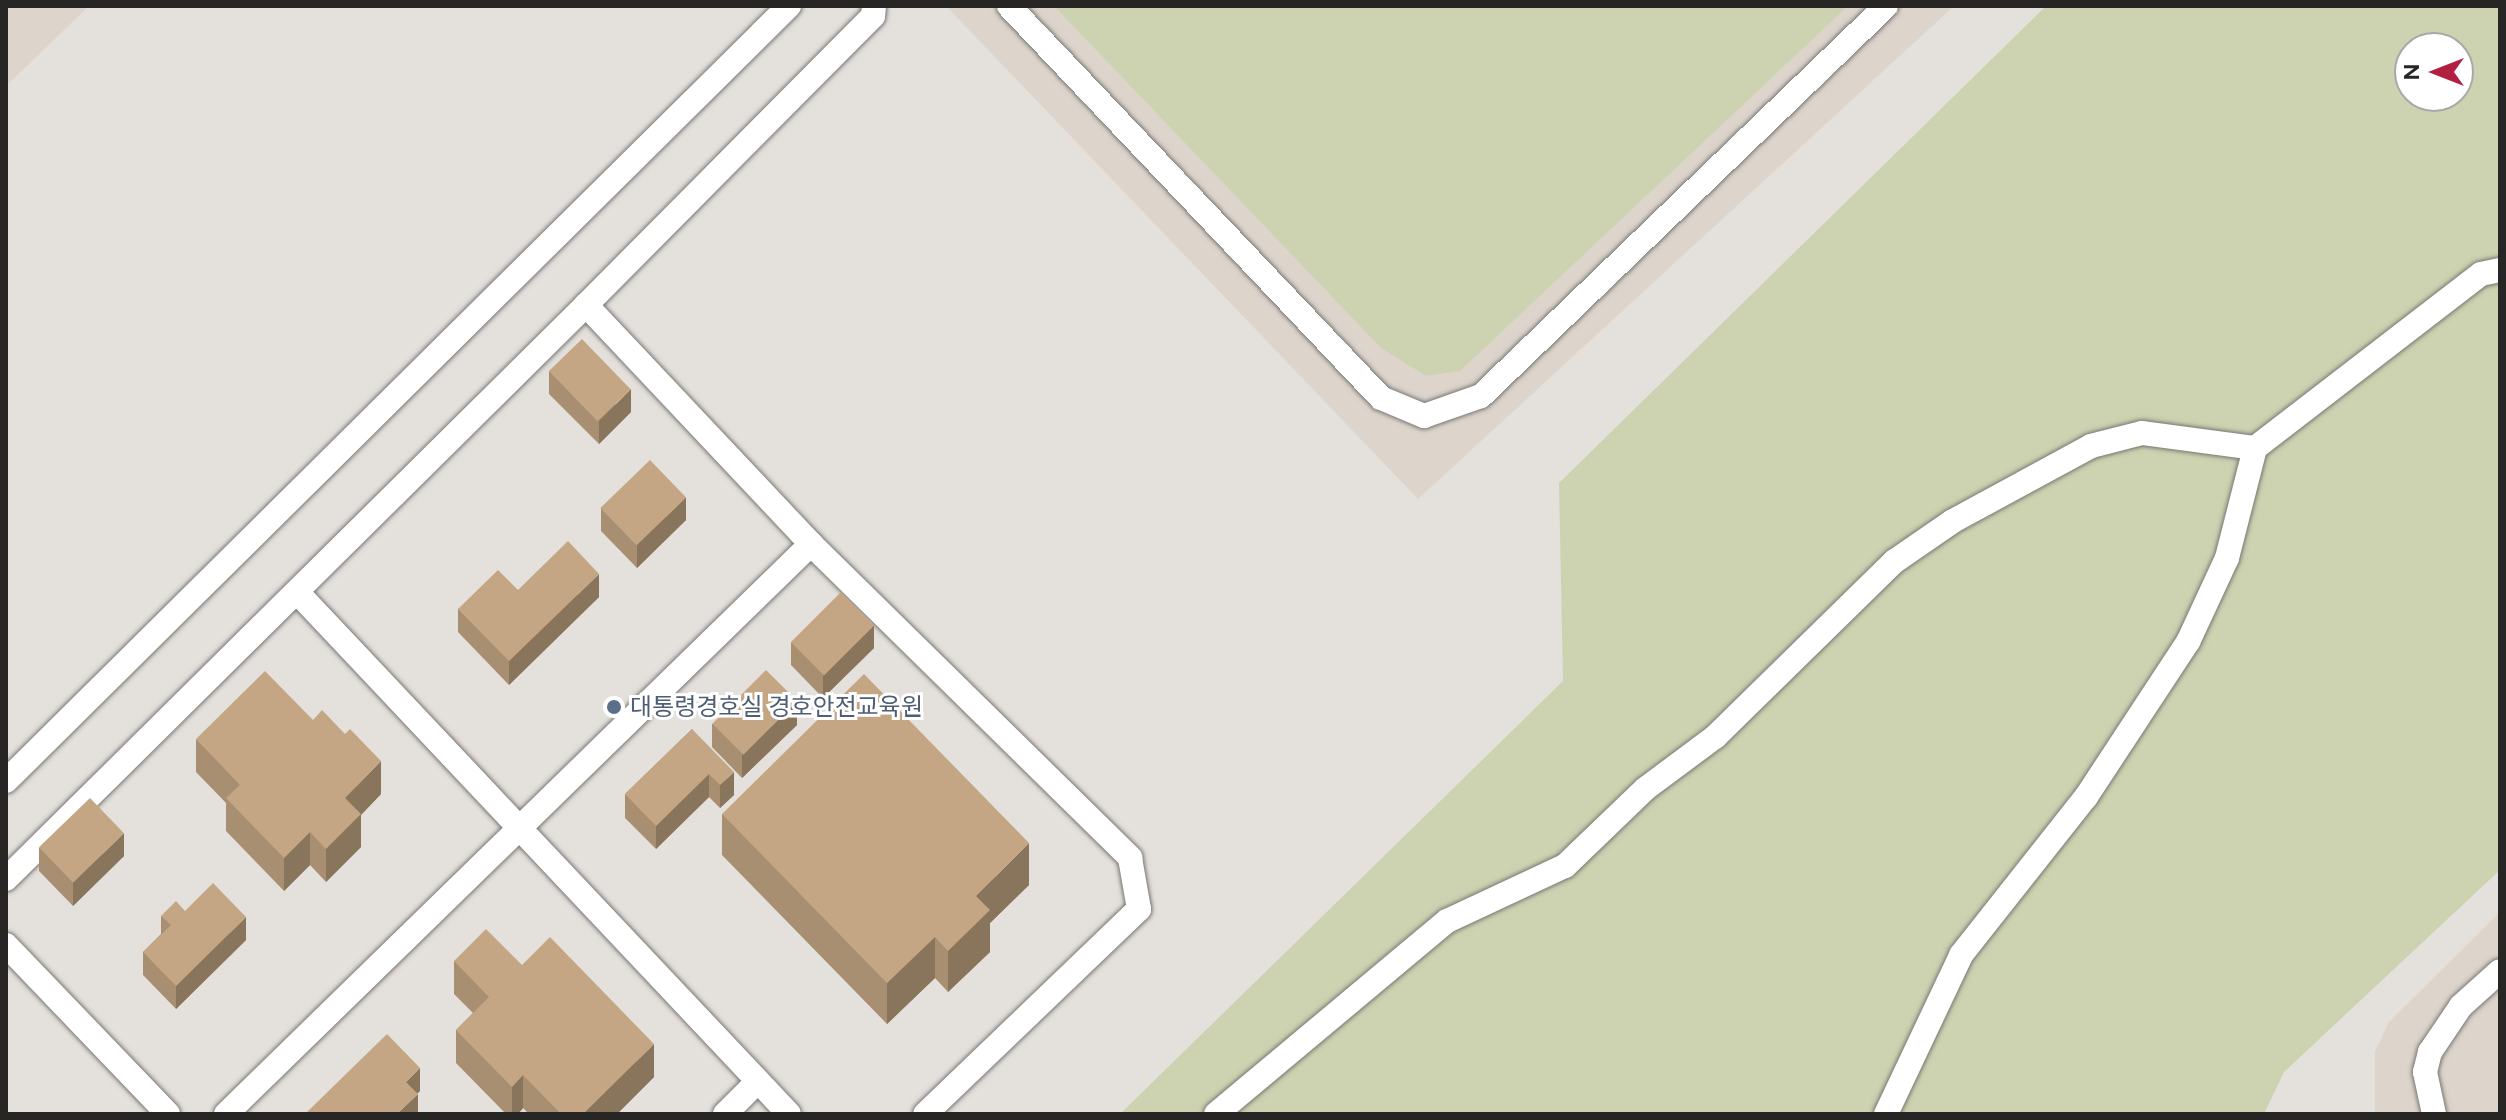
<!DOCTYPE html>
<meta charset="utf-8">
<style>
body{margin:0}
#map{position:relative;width:2506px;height:1120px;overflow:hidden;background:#e4e1dd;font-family:Figtree,"Noto Sans KR",sans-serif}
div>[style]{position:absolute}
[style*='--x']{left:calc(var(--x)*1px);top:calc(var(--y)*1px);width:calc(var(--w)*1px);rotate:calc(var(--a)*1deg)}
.built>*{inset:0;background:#ddd5cc}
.green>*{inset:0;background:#cdd3b1}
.roads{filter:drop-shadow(0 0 2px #7a7773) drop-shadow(0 0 2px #7a7773)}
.lane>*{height:24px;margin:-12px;padding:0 12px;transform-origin:12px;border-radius:12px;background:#fff}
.wall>*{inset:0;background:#a98f72}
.shaded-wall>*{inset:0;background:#89745c}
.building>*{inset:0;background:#c4a684;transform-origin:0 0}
.dots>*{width:22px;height:22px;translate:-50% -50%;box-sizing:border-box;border:4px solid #fff;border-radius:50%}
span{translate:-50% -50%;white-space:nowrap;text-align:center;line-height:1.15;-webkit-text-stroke:6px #fff;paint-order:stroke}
.service-label{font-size:24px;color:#4e5e75}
.left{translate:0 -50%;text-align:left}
.frame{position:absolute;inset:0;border:8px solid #272625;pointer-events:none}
.north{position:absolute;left:2394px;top:32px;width:80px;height:80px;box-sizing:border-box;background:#fff;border:2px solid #a9a8a8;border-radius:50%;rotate:270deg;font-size:22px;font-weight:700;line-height:32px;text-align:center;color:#272625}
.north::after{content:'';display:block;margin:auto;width:28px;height:36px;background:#b21f41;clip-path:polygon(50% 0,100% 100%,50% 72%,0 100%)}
</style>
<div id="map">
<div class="built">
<div style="clip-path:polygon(6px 6px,89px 6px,6px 86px)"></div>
<div style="clip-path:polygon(946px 6px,1954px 6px,1418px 499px)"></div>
<div style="clip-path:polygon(2500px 912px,2500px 1114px,2375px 1114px,2375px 1051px,2389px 1022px)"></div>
</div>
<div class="green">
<div style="clip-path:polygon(1054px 6px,1848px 6px,1460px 371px,1426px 376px,1381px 348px)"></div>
<div style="clip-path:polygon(evenodd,2046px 6px,2500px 6px,2500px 870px,2284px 1072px,2264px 1114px,1120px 1114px,1563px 681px,1559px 483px,2046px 6px,2410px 48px,2458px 48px,2458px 96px,2410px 96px,2410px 48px)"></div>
</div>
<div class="roads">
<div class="lane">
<div style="--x:1009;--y:6;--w:540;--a:46.5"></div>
<div style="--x:1381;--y:398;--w:47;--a:22.7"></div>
<div style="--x:1424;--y:416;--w:60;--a:-19.3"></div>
<div style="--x:1481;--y:396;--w:562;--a:-43.92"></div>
<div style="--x:586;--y:305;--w:328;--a:46.7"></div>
<div style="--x:811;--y:544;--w:448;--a:44.5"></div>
<div style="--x:1130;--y:858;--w:52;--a:80"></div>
<div style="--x:1139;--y:909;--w:296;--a:136.2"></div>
<div style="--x:297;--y:592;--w:717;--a:46.69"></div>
<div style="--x:6;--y:781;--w:1102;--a:-44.71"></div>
<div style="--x:6;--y:879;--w:816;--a:-44.7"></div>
<div style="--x:586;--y:305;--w:407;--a:-45.2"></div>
<div style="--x:873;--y:16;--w:10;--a:-84"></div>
<div style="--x:6;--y:945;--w:234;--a:46.2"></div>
<div style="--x:226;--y:1114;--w:817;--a:-44.26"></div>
<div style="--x:725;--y:1114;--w:44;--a:-45"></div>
<div style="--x:1216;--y:1114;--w:301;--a:-39.9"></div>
<div style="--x:1447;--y:921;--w:130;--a:-25"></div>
<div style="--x:1565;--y:866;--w:111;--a:-43.9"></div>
<div style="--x:1645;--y:789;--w:89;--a:-36.7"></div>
<div style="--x:1716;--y:736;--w:250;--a:-44.4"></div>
<div style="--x:1895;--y:561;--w:70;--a:-34.6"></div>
<div style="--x:1953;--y:521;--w:157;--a:-28.5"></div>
<div style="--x:2091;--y:446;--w:53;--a:-14.3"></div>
<div style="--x:2142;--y:433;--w:114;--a:7.6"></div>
<div style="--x:1886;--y:1114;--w:176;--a:-64.7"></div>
<div style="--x:1961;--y:955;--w:201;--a:-51.7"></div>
<div style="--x:2086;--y:797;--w:186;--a:-56.7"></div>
<div style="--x:2188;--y:642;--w:93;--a:-65.1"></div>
<div style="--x:2227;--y:558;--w:114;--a:-75.7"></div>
<div style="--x:2255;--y:448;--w:285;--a:-37.6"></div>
<div style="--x:2481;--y:274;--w:19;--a:-12"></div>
<div style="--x:2434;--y:1114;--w:43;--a:-102.1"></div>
<div style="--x:2425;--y:1072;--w:21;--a:-76"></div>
<div style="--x:2430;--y:1052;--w:55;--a:-56"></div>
<div style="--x:2461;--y:1006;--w:52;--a:-41.9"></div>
</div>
</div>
<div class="wall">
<div style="clip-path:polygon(549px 371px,631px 412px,599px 444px,549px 394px)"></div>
<div style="clip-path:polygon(601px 508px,686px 520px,637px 568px,601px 531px)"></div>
<div style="clip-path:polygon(518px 590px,599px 597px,509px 685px,458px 632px,458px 609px)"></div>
<div style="clip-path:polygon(791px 642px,874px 648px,823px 698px,791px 665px)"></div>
<div style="clip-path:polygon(712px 724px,797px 725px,742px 778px,712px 747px)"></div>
<div style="clip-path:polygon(692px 729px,734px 795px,720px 808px,709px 797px,656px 849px,625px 818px,625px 794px)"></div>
<div style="clip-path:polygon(196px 739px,381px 794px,361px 815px,361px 847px,326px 882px,310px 865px,284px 891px,226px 831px,226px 803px,196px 772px)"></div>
<div style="clip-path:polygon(722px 814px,1029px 885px,990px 923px,990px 952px,948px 992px,935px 978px,887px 1024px,722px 855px)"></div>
<div style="clip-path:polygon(39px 848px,124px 856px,73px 906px,39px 871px)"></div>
<div style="clip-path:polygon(185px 911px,246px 940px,176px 1009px,143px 975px,143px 952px,161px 934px,161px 916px)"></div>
<div style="clip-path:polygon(454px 961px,522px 965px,654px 1077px,617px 1114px,529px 1114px,523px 1108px,518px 1114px,506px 1114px,456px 1063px,456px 1030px,473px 1013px,454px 994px)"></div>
</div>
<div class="shaded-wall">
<div style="clip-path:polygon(631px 389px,631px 412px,599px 444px,599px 421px)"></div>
<div style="clip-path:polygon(686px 497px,686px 520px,637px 568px,637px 545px)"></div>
<div style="clip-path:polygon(599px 574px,599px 597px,509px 685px,509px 661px)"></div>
<div style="clip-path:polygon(874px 625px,874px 648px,823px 698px,823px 674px)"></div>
<div style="clip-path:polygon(797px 701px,797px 725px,742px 778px,742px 755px)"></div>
<div style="clip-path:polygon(381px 761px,381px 794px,361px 815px,361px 847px,326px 882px,326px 849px,345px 798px)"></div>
<div style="clip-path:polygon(734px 772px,734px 795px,720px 808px,720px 785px)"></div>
<div style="clip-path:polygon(709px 774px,709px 797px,656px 849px,656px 826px)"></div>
<div style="clip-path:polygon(310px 832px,310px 865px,284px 891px,284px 858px)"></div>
<div style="clip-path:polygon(124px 833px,124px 856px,73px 906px,73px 883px)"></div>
<div style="clip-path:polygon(1029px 843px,1029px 885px,990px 923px,990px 952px,948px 992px,948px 951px,976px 896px)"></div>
<div style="clip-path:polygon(246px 917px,246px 940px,176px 1009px,176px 986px)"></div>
<div style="clip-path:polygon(935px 937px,935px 978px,887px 1024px,887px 983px)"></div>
<div style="clip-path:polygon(654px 1044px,654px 1077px,617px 1114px,583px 1114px)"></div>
<div style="clip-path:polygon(420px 1068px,420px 1091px,406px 1105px,406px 1082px)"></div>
<div style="clip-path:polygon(523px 1075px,523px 1108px,518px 1114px,512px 1114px,512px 1087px)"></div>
<div style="clip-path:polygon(418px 1094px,418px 1114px,397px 1114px)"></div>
</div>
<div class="building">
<div style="left:582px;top:339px;width:70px;height:46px;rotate:46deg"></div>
<div style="left:650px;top:460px;width:52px;height:69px;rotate:46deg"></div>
<div style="clip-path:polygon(568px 541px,599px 574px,509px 661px,458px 609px,498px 570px,518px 590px)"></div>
<div style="left:841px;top:592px;width:47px;height:71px;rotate:45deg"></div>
<div style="left:766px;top:670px;width:44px;height:76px;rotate:45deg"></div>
<div style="clip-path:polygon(265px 671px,313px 720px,322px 710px,345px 734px,350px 729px,381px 761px,345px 798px,361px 814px,326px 849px,310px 832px,284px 858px,226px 798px,240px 785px,196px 739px)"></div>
<div style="clip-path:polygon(864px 674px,1029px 843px,976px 896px,990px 910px,948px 951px,935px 937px,887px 983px,722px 814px)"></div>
<div style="clip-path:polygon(692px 729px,734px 772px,720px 785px,709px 774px,656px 826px,625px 794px)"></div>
<div style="left:90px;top:798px;width:49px;height:71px;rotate:46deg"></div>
<div style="clip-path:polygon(213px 883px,246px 917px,176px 986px,143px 952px,171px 925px,161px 916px,176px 901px,185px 911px)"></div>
<div style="clip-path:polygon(486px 929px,522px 965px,550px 937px,654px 1044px,583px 1114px,561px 1114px,523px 1075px,512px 1087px,456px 1030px,489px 997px,454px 961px)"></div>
<div style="clip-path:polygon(387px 1034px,420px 1068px,406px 1082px,418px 1094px,397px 1114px,305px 1114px)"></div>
</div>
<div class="dots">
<div style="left:614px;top:707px;background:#5c6f8a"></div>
</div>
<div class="service-label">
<span class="left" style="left:630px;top:707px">대통령경호실 경호안전교육원</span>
</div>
<div class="frame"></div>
<div class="north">N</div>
</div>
